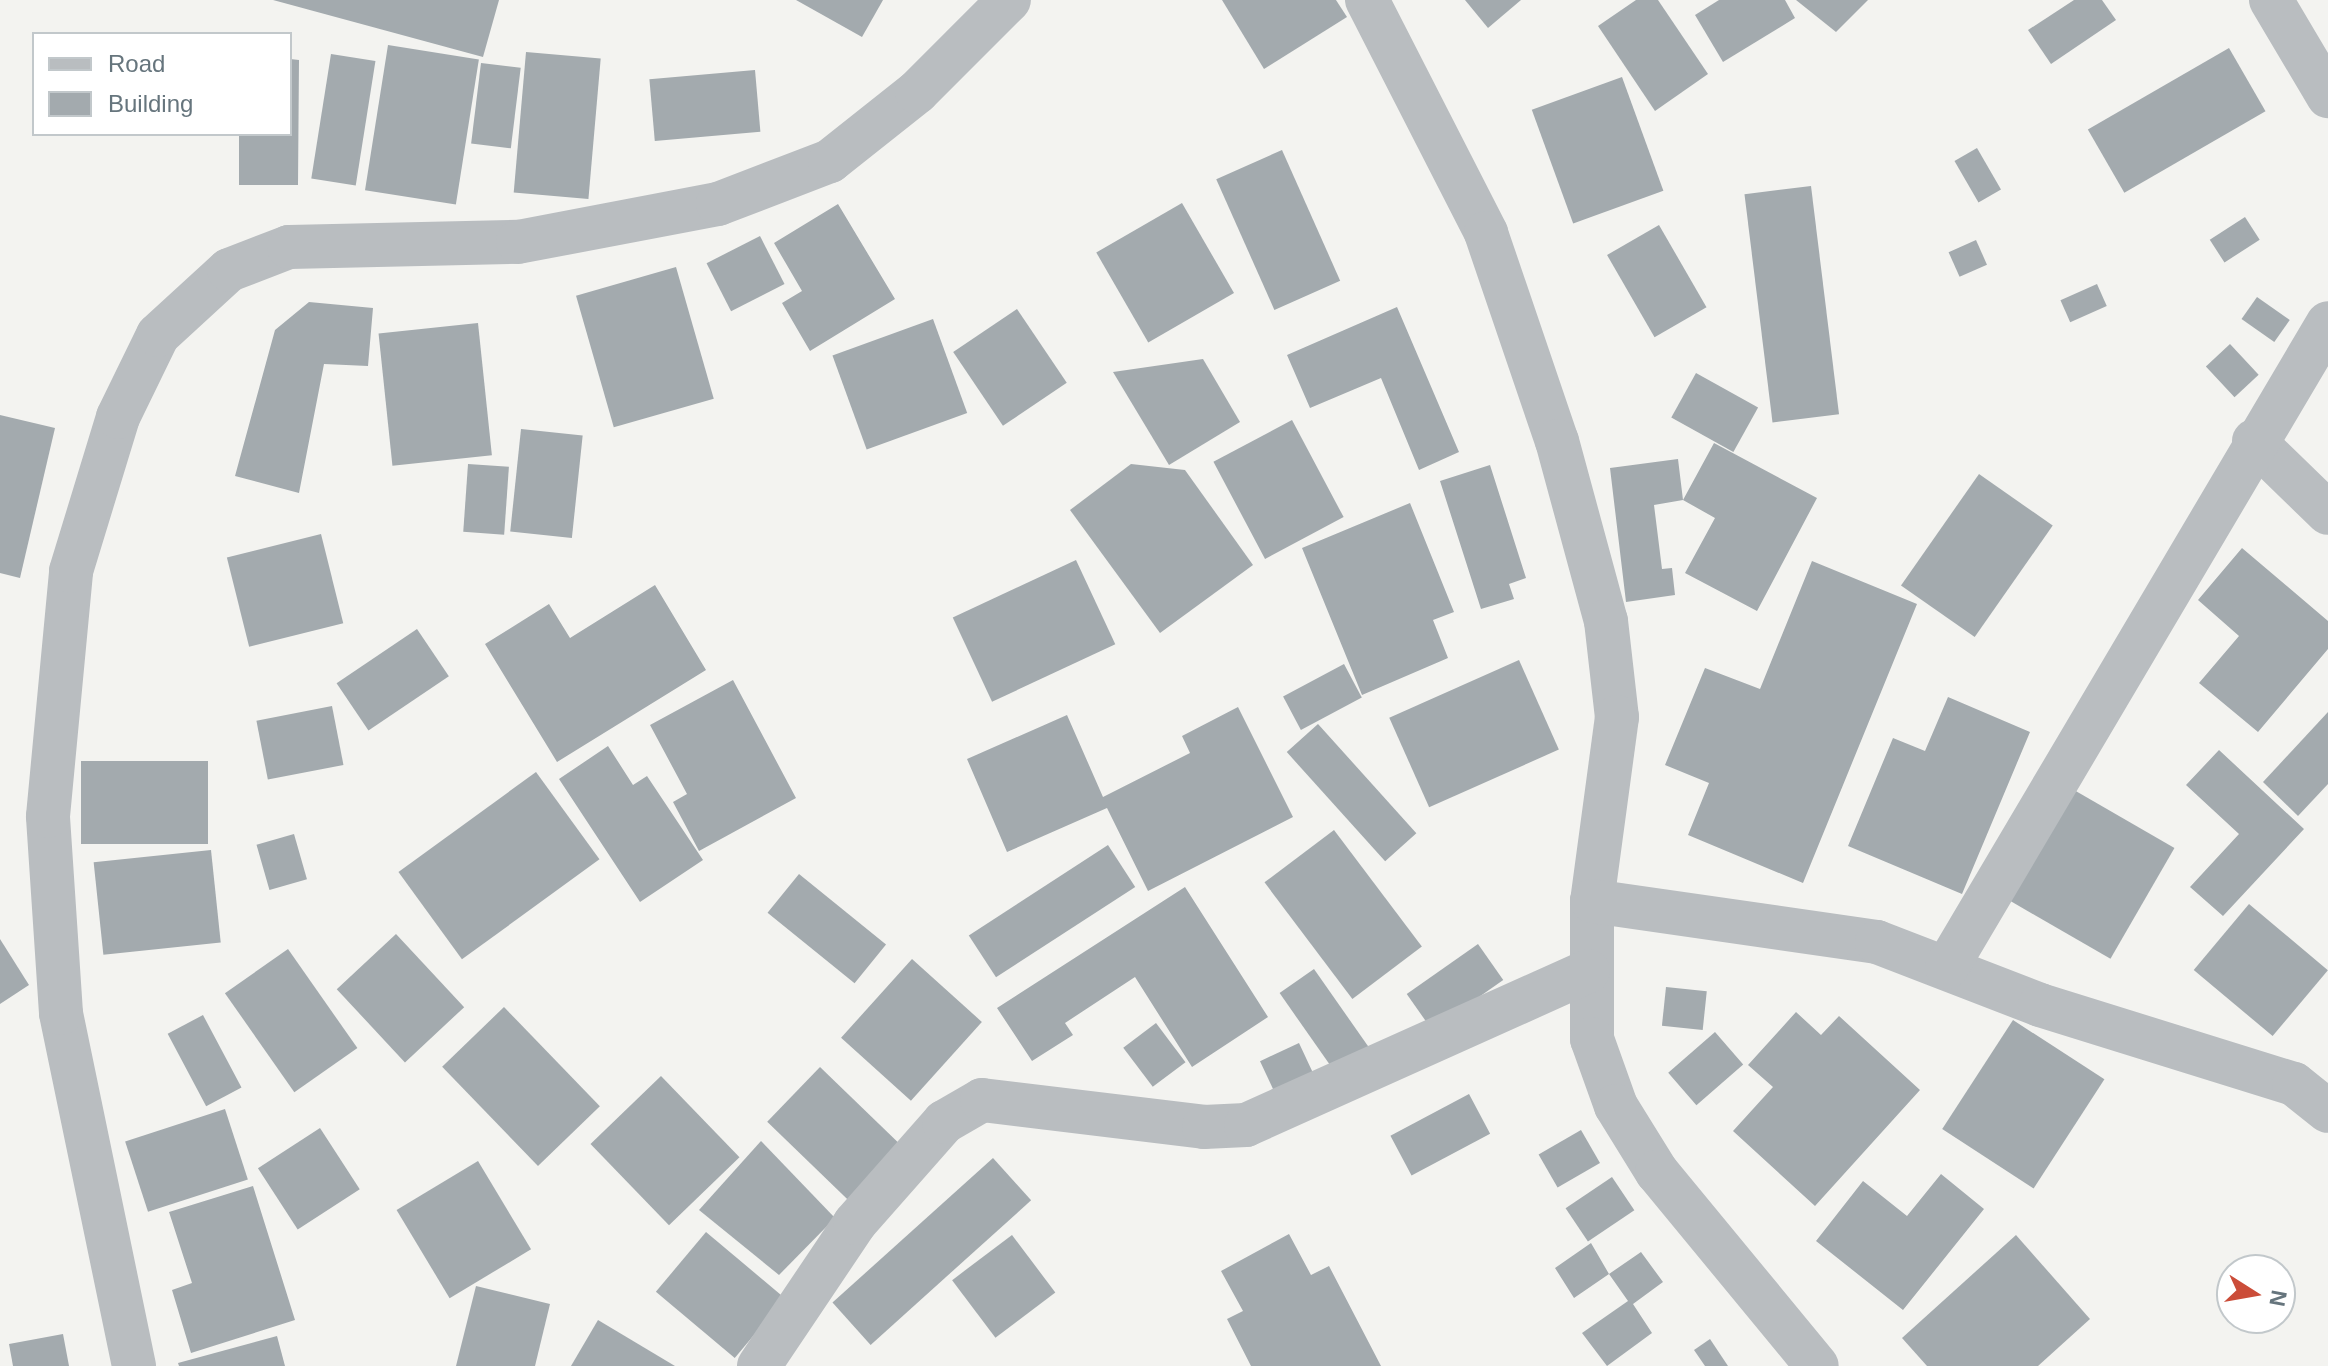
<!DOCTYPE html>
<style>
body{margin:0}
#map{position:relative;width:2328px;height:1366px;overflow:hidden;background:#f3f3f0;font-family:Arial,sans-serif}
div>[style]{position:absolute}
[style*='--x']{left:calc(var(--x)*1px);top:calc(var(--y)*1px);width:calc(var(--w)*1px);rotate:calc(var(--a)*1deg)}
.building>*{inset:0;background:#a3aaae;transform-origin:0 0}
.street>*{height:44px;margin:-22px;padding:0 22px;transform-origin:22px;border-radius:22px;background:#b9bdc0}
span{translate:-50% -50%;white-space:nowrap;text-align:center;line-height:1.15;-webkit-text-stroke:8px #fff;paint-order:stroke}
.legend{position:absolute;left:32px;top:32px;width:260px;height:104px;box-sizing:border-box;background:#fff;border:2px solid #c2c8cb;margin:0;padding:10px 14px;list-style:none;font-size:24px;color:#66757d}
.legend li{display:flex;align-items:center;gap:16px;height:40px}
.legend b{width:40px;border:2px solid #c2c8cb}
.north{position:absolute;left:2216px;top:1254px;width:80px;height:80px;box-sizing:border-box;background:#fff;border:2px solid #c2c8cb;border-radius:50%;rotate:101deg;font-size:22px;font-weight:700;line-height:32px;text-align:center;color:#66757d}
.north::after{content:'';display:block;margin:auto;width:28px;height:36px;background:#cb4d39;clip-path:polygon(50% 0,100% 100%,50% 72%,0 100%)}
</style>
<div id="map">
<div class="building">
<div style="clip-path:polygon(273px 0,499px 0,483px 57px)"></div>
<div style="clip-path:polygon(796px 0,883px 0,862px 37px)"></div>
<div style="clip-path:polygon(1222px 0,1336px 0,1347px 17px,1264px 69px)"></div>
<div style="clip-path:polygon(1465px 0,1521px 0,1488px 28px)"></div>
<div style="clip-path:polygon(1636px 0,1658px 0,1708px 74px,1655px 111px,1598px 26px)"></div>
<div style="clip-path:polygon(1719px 0,1785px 0,1795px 18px,1723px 62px,1695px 15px)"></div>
<div style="clip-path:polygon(1796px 0,1868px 0,1836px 32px)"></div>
<div style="clip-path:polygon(2074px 0,2102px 0,2116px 20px,2051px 64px,2028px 30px)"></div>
<div style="left:388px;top:45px;width:92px;height:147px;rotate:9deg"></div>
<div style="left:2229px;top:48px;width:73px;height:163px;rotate:60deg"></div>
<div style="left:526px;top:52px;width:75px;height:141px;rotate:5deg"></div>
<div style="left:331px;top:54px;width:45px;height:126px;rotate:9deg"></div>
<div style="clip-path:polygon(290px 59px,299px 60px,298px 185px,239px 185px,239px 134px,290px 134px)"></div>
<div style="left:481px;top:63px;width:40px;height:81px;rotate:7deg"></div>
<div style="left:755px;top:70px;width:62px;height:106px;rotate:85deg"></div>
<div style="left:1622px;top:77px;width:121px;height:96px;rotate:70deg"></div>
<div style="left:1977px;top:148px;width:48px;height:26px;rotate:60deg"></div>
<div style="left:1282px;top:150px;width:143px;height:72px;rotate:66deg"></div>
<div style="left:1811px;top:186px;width:230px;height:67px;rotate:83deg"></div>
<div style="left:1182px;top:203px;width:104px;height:99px;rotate:60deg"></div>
<div style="clip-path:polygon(838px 204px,895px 299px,810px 351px,782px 303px,802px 291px,774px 243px)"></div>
<div style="left:2245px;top:217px;width:27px;height:42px;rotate:57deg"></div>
<div style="left:1659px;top:225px;width:95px;height:60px;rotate:60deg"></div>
<div style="left:760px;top:236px;width:54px;height:60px;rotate:63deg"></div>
<div style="left:1976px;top:240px;width:27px;height:30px;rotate:66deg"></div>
<div style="left:676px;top:267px;width:137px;height:104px;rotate:74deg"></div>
<div style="left:2097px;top:284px;width:24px;height:40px;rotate:66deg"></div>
<div style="left:2257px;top:297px;width:40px;height:27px;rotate:35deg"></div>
<div style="clip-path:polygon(309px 302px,373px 308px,368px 366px,324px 364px,299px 493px,235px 476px,275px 330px)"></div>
<div style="clip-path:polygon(1397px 307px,1459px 452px,1419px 470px,1381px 378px,1310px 408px,1287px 355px)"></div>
<div style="left:1017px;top:309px;width:89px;height:77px;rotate:56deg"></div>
<div style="left:933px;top:319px;width:100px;height:107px;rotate:70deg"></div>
<div style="left:478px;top:323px;width:133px;height:100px;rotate:84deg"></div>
<div style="left:2230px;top:344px;width:42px;height:33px;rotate:47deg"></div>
<div style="clip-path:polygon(1203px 359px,1240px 422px,1169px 465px,1113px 372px)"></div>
<div style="left:1696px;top:373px;width:71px;height:51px;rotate:29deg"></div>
<div style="clip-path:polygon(0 415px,55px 428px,20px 578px,0 573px)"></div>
<div style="left:1292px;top:420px;width:110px;height:89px;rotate:62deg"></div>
<div style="left:521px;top:429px;width:62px;height:103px;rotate:6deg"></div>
<div style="clip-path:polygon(1714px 443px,1817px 498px,1757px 611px,1685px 573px,1715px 518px,1683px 500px)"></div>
<div style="clip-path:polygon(1678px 459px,1683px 500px,1654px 505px,1662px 569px,1672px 568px,1675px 595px,1626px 602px,1610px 468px)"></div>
<div style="left:468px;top:464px;width:41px;height:68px;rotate:4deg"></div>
<div style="clip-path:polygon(1131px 464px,1185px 470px,1253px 565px,1160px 633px,1070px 510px)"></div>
<div style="clip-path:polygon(1490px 465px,1526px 578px,1509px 584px,1514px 599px,1481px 609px,1440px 481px)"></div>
<div style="left:1979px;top:474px;width:90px;height:136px;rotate:35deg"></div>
<div style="clip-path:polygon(1410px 503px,1454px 612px,1433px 620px,1448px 658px,1362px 695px,1302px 548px)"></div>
<div style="left:321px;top:534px;width:92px;height:97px;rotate:76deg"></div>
<div style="clip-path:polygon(2242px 548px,2328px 621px,2328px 649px,2258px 732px,2199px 683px,2239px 636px,2198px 600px)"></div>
<div style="left:1076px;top:560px;width:93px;height:136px;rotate:65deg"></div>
<div style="clip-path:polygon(1812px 561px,1917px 604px,1803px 883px,1688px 835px,1709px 783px,1665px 765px,1705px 668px,1760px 689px)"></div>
<div style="clip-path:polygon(655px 585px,706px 670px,557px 762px,485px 644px,549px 604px,570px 638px)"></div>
<div style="left:417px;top:629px;width:57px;height:97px;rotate:56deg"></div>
<div style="left:1519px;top:660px;width:98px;height:142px;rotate:66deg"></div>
<div style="left:1344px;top:664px;width:38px;height:69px;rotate:62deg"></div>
<div style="clip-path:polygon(733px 680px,796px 798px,699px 851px,673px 802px,687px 794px,650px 725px)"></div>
<div style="clip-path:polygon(1948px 697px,2030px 732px,1962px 894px,1848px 846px,1893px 738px,1925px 751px)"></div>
<div style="left:332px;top:706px;width:60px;height:77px;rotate:79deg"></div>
<div style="clip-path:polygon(1238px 707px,1293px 817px,1148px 891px,1107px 808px,1007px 852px,967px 759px,1067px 715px,1103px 797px,1190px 753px,1182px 736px)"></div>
<div style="clip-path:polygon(2328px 712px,2328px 784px,2298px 816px,2263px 782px)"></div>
<div style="left:1318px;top:724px;width:147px;height:42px;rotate:48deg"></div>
<div style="clip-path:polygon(608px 746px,633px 785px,647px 776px,703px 860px,640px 902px,559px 779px)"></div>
<div style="clip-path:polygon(2219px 750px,2304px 829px,2223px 916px,2190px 887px,2239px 834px,2186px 785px)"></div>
<div style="left:208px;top:761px;width:83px;height:127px;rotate:90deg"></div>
<div style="left:536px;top:772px;width:108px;height:170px;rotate:54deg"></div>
<div style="left:2074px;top:790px;width:116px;height:128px;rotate:30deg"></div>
<div style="left:1334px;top:830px;width:146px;height:87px;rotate:53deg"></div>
<div style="left:294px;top:834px;width:47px;height:39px;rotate:74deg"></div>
<div style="left:1108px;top:845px;width:50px;height:166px;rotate:57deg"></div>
<div style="left:211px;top:850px;width:93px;height:118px;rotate:84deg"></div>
<div style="left:799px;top:874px;width:112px;height:50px;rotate:39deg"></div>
<div style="clip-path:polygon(1185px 887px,1268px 1017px,1192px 1067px,1135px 977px,1065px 1023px,1073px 1035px,1032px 1061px,997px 1008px)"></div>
<div style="left:2249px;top:904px;width:103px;height:86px;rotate:40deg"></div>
<div style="left:396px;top:934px;width:100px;height:81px;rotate:47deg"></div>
<div style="clip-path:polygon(0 939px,29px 985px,0 1004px)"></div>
<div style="left:1478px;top:944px;width:44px;height:87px;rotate:55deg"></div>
<div style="left:288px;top:949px;width:121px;height:77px;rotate:55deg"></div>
<div style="left:912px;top:959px;width:94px;height:106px;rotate:42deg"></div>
<div style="left:1314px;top:969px;width:98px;height:42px;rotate:55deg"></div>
<div style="left:1666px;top:987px;width:41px;height:39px;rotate:6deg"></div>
<div style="left:504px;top:1007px;width:138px;height:86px;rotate:46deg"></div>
<div style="clip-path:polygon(1796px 1012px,1821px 1035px,1839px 1016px,1920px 1090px,1815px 1206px,1733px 1131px,1773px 1087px,1748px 1065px)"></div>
<div style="left:203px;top:1015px;width:82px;height:40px;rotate:62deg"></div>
<div style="left:2013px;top:1020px;width:109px;height:130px;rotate:33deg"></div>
<div style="left:1156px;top:1023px;width:49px;height:41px;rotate:53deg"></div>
<div style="left:1715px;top:1032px;width:43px;height:62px;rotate:49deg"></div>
<div style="left:1299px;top:1043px;width:42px;height:43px;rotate:65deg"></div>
<div style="left:820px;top:1067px;width:127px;height:76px;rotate:44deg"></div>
<div style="left:661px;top:1076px;width:113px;height:98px;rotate:46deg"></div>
<div style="left:1469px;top:1094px;width:45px;height:89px;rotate:62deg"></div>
<div style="left:225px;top:1109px;width:74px;height:105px;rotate:72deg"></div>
<div style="left:320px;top:1128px;width:73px;height:74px;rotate:57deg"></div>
<div style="left:1581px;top:1130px;width:38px;height:49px;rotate:60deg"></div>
<div style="clip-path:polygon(761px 1141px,835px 1218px,779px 1275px,699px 1210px)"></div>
<div style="left:993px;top:1158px;width:57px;height:216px;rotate:48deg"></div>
<div style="left:478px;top:1161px;width:103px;height:95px;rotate:59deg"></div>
<div style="clip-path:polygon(1941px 1174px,1984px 1209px,1903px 1310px,1816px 1241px,1863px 1181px,1907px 1216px)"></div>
<div style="left:1612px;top:1177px;width:40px;height:56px;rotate:56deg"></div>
<div style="clip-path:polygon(253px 1186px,295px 1320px,191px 1353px,172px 1290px,192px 1283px,169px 1212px)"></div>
<div style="left:706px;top:1232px;width:103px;height:78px;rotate:40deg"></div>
<div style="clip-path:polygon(1289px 1234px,1311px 1275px,1329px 1266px,1381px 1366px,1251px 1366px,1227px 1319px,1243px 1311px,1221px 1271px)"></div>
<div style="left:1012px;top:1235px;width:72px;height:75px;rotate:53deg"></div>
<div style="clip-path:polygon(2016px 1235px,2090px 1319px,2038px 1366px,1927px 1366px,1902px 1338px)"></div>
<div style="clip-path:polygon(1591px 1243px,1609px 1274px,1641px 1252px,1663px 1282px,1633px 1304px,1652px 1333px,1607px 1366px,1582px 1333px,1628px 1301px,1609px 1274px,1574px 1298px,1555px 1268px)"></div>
<div style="clip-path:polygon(476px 1286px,550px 1304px,535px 1366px,456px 1366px)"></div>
<div style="clip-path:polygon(598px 1320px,675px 1366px,571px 1366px)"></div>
<div style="clip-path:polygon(63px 1334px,69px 1366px,13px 1366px,9px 1344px)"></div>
<div style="clip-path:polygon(277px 1336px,285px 1366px,179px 1366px,178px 1363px)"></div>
<div style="clip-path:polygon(1710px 1339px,1728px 1366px,1705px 1366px,1694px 1350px)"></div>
</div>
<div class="street">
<div style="--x:1367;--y:0;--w:262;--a:62.9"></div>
<div style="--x:1486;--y:233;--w:220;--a:71.2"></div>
<div style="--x:1557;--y:441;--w:187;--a:74.8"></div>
<div style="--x:1606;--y:621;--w:97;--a:83.5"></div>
<div style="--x:1617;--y:717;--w:186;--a:97.7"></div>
<div style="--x:1592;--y:901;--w:138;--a:90"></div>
<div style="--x:1592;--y:1039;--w:71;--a:70.3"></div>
<div style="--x:1616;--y:1106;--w:78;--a:58.2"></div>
<div style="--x:1657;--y:1172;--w:251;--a:50.5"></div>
<div style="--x:2271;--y:0;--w:112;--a:59.3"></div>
<div style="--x:2254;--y:441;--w:103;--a:44.2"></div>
<div style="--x:1592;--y:901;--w:288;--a:8.2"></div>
<div style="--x:1877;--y:942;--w:175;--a:21.1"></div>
<div style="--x:2040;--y:1005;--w:266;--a:17.3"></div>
<div style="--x:2294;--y:1084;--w:43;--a:38.5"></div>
<div style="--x:1947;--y:967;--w:748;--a:-59.39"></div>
<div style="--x:134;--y:1366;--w:360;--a:-101.7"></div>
<div style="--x:61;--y:1013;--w:197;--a:-93.8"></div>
<div style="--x:48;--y:816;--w:246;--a:-84.6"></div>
<div style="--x:71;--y:571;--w:161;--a:-73"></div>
<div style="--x:118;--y:417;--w:91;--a:-64"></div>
<div style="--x:158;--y:335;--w:96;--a:-42.5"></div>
<div style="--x:229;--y:270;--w:64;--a:-21"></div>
<div style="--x:289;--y:247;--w:229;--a:-1.3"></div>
<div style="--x:518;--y:242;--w:204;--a:-10.8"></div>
<div style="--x:718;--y:204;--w:120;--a:-21"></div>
<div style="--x:830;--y:161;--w:111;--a:-38.4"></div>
<div style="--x:917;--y:92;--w:130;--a:-45"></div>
<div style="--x:759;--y:1366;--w:172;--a:-56.1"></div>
<div style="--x:855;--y:1223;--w:135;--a:-48.6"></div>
<div style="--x:944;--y:1122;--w:44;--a:-30.1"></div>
<div style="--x:982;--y:1100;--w:224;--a:6.9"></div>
<div style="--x:1204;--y:1127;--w:42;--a:-2.7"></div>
<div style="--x:1246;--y:1125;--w:375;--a:-24.2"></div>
</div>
<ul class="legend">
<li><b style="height:10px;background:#b9bdc0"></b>Road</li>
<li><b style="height:22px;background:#a3aaae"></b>Building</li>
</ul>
<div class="north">N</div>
</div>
